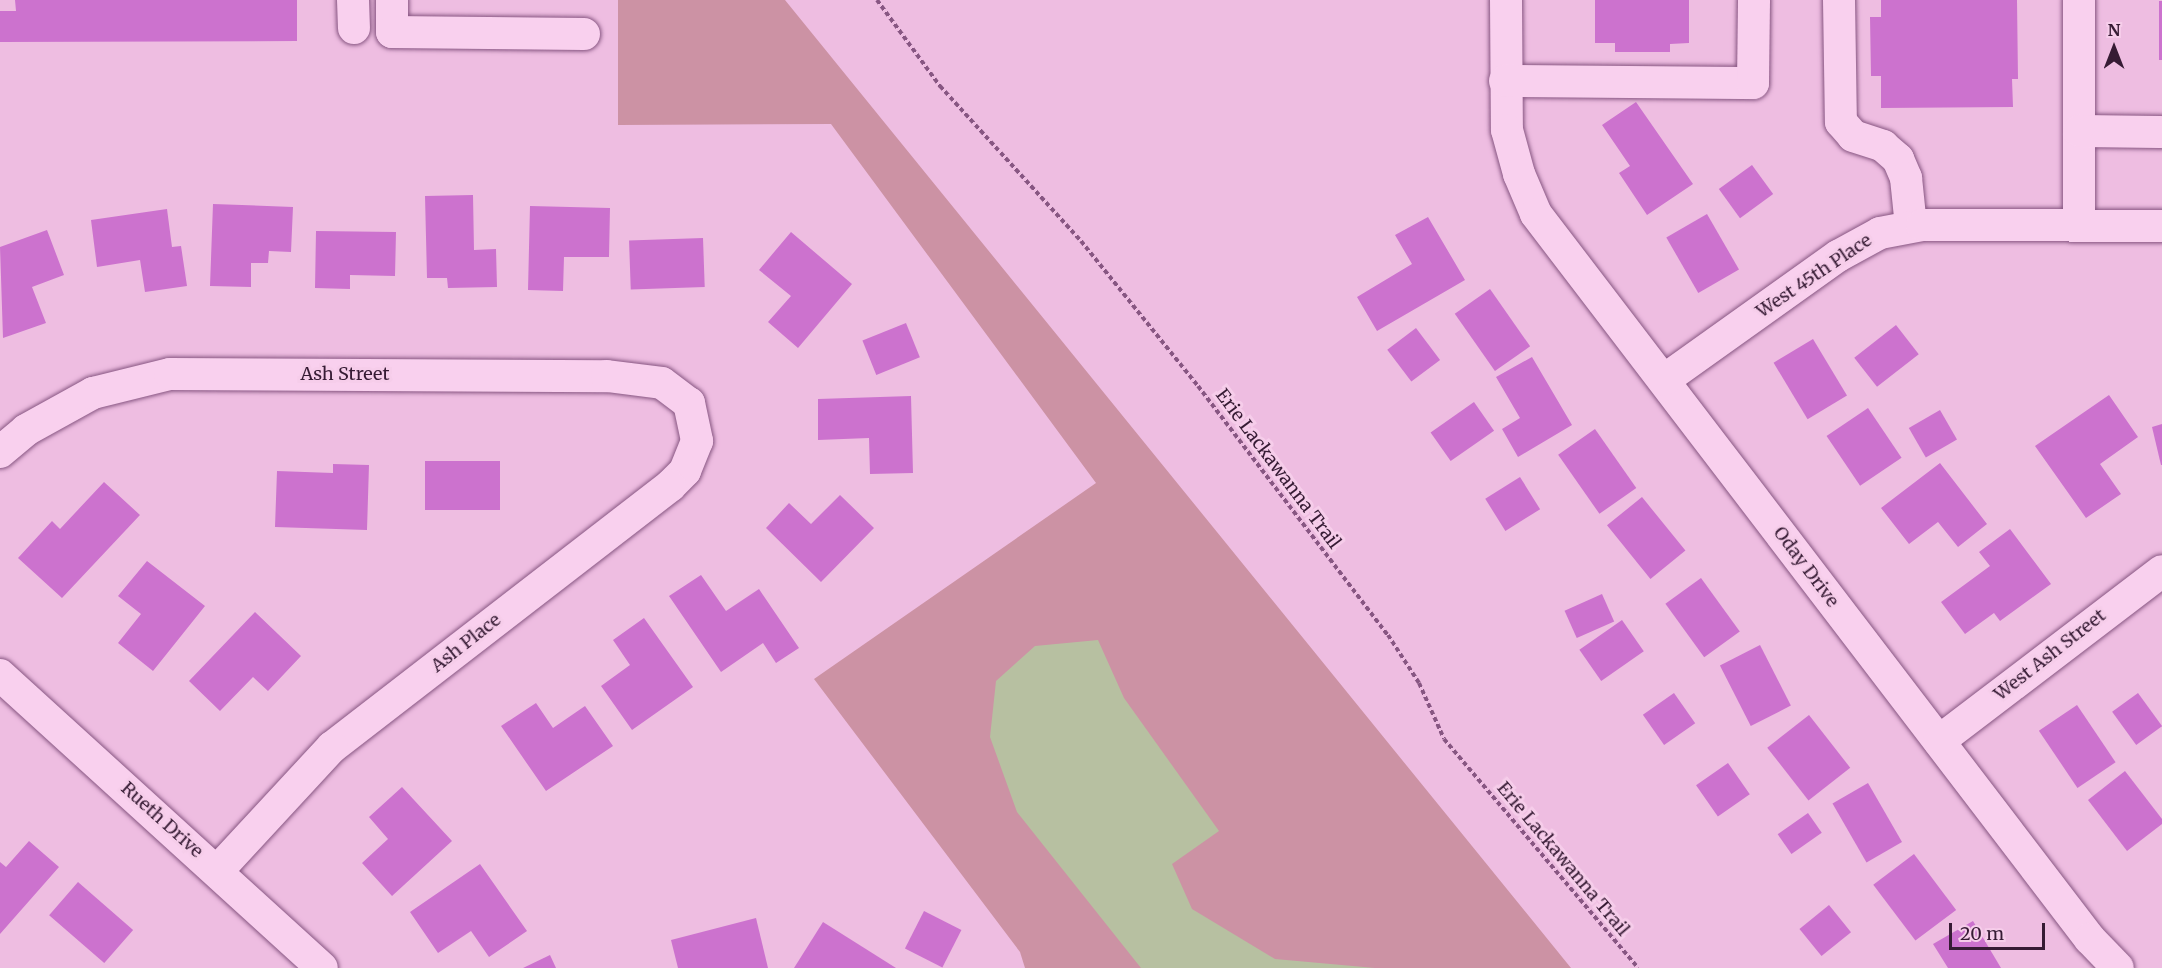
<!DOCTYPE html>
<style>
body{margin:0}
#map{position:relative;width:2162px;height:968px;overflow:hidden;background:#eebde1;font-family:Merriweather,serif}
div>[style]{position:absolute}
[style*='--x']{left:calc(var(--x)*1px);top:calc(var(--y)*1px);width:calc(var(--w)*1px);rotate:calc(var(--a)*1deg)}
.green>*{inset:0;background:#cc92a4}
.water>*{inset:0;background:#b7c0a1}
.building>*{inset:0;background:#cc72ce;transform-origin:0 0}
.path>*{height:4px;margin-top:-2px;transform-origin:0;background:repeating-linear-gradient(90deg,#875682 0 4.5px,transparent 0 7.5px)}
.roads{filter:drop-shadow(0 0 2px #875682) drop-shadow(0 0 2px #875682)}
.minor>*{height:32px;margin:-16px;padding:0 16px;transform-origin:16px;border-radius:16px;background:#f9d0ee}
span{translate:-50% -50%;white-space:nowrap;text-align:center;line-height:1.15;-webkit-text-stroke:6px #f6cdea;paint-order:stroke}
.street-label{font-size:18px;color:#361b34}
.north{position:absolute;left:2084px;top:18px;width:60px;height:60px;-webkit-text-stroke:4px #f6cdea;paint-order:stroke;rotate:0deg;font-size:16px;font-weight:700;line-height:24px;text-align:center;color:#361b34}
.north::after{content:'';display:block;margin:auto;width:21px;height:27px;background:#361b34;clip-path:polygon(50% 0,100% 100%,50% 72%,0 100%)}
.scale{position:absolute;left:1949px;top:923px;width:96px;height:27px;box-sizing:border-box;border:3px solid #361b34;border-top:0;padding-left:8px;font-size:18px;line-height:21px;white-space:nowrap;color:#361b34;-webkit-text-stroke:4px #f6cdea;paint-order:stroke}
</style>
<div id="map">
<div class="green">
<div style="clip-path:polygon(618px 0,785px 0,1571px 968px,1025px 968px,1020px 952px,814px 679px,1096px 483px,831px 124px,618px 125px)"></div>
</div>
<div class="water">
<div style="clip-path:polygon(1098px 640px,1124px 698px,1219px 831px,1172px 864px,1192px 909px,1275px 959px,1375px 968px,1141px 968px,1017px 812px,990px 737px,996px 681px,1035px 646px)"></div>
</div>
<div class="building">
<div style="clip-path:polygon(15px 0,297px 0,297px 41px,0 42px,0 11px,16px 11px)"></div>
<div style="clip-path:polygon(1595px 0,1689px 0,1689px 43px,1670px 44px,1670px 52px,1615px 52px,1615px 43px,1595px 43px)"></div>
<div style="clip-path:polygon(1881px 0,2017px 0,2018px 79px,2012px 79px,2013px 107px,1881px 108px,1881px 76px,1871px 76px,1870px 17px,1881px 17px)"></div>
<div style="left:2159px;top:1px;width:3px;height:59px"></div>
<div style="clip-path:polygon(1636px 102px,1693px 184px,1647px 215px,1619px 173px,1630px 166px,1602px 125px)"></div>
<div style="left:1752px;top:165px;width:36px;height:41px;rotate:54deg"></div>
<div style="clip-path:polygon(473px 195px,474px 250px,496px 249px,497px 287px,448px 288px,447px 278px,427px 278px,425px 196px)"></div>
<div style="clip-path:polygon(213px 204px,293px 207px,291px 252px,269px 251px,268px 263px,251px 263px,251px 287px,210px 286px)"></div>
<div style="clip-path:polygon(530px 206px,610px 208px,609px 257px,564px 257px,563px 291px,528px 290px)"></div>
<div style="clip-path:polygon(167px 209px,172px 247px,181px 246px,187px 286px,145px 292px,140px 260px,97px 267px,91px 220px)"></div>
<div style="left:1707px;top:214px;width:64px;height:47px;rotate:60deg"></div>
<div style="clip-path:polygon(1428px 217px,1465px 280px,1377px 331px,1357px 297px,1412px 264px,1395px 235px)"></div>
<div style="clip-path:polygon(47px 230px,64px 275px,32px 287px,46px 323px,3px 338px,0 247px)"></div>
<div style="clip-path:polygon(316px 231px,396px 232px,395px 276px,350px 275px,350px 289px,315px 288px)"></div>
<div style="clip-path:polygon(791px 232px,852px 284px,798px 348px,768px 322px,791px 296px,759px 270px)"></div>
<div style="left:703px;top:238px;width:49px;height:74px;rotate:88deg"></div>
<div style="left:1490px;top:289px;width:70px;height:43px;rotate:55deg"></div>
<div style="left:906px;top:323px;width:37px;height:47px;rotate:68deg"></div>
<div style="left:1896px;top:325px;width:37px;height:53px;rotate:52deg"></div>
<div style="left:1416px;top:328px;width:40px;height:36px;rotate:53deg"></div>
<div style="left:1813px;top:339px;width:66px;height:46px;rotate:59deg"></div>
<div style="clip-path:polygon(1532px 357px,1572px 425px,1518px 457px,1502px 429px,1520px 418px,1496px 377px)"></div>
<div style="clip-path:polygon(2109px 395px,2138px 437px,2100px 464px,2121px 494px,2086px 518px,2035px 446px)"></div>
<div style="clip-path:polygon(911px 396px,913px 473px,870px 474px,869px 438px,818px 440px,818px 399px)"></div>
<div style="left:1474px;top:402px;width:35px;height:53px;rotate:55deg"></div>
<div style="left:1868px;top:408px;width:60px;height:50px;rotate:56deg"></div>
<div style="left:1940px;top:410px;width:34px;height:36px;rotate:60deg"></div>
<div style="clip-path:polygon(2162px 424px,2162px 465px,2161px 465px,2152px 427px)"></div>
<div style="left:1595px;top:429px;width:72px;height:45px;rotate:55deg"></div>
<div style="left:500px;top:461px;width:49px;height:75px;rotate:90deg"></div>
<div style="clip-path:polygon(1940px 463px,1987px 524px,1958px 547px,1938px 522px,1909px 544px,1881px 508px)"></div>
<div style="clip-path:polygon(333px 464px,369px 465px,367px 530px,275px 527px,277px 471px,333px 473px)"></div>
<div style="left:1520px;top:477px;width:38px;height:41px;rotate:58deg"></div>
<div style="clip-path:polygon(104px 482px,140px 515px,62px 598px,18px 558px,52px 521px,60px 529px)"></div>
<div style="clip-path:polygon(840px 495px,874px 528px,821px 582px,766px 528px,789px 503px,811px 524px)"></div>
<div style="left:1642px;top:497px;width:69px;height:45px;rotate:51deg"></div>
<div style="clip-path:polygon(2010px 529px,2051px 584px,2000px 621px,1994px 613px,1965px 634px,1941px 602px,1990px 566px,1979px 552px)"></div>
<div style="clip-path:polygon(147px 561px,205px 606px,153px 671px,118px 643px,141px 614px,118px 596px)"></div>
<div style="clip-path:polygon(701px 575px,726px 611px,759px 589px,799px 648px,776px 663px,763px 643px,721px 672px,669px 596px)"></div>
<div style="left:1701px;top:578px;width:66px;height:44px;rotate:54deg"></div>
<div style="left:1602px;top:594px;width:30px;height:41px;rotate:66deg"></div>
<div style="clip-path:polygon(255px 612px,301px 656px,268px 691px,253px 677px,220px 711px,189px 681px)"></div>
<div style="clip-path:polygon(644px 618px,693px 687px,632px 730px,601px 686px,630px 665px,613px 640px)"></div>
<div style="left:1622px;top:620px;width:38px;height:52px;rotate:55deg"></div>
<div style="left:1760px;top:645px;width:68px;height:45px;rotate:63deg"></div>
<div style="left:1674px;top:693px;width:37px;height:38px;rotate:55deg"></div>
<div style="left:2138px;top:693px;width:41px;height:32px;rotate:54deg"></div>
<div style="clip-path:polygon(536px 703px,553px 728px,585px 706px,613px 746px,546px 791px,501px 726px)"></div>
<div style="left:2077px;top:705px;width:69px;height:46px;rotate:56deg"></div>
<div style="left:1809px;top:715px;width:67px;height:53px;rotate:52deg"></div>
<div style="left:1728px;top:763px;width:38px;height:39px;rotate:55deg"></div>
<div style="clip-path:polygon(2125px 771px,2162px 819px,2162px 824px,2127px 851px,2088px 800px)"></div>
<div style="left:1868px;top:783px;width:68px;height:41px;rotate:60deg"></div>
<div style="clip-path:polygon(402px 787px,452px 841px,392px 896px,362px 863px,388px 839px,369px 817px)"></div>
<div style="left:1808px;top:813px;width:24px;height:37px;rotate:55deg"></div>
<div style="clip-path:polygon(29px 841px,59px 867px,0 934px,0 862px,6px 867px)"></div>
<div style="left:1914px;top:854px;width:70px;height:51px;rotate:53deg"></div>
<div style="clip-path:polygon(480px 864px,527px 931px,489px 957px,471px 931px,438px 953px,410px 912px)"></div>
<div style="left:78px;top:882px;width:73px;height:44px;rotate:41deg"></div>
<div style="left:1829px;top:905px;width:35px;height:38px;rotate:51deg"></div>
<div style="left:924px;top:911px;width:42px;height:42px;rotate:27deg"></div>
<div style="clip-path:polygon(756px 918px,768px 968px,678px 968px,671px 940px)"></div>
<div style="clip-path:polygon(1973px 921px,2001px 968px,1948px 968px,1933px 944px)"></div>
<div style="clip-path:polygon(823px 922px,896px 968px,794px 968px)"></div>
<div style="clip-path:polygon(550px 955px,556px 968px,523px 968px)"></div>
</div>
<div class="path">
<div style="--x:877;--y:0;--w:107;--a:53.8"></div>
<div style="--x:940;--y:86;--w:210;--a:47.7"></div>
<div style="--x:1081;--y:241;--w:186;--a:51.1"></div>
<div style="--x:1198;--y:386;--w:313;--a:52.7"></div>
<div style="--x:1388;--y:635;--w:57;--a:57.1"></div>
<div style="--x:1419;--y:683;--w:61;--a:65.9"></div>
<div style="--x:1444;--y:739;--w:300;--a:49.7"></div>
</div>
<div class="roads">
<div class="minor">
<div style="--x:353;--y:0;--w:28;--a:88"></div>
<div style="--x:392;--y:0;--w:32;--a:90"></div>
<div style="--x:392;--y:32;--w:192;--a:0.6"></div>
<div style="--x:1506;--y:0;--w:130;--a:89.6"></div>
<div style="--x:1507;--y:130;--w:46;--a:74.7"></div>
<div style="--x:1519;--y:174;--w:43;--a:67"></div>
<div style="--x:1536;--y:214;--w:912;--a:52.62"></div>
<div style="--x:2090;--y:939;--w:40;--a:46"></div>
<div style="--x:1839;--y:0;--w:122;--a:89.1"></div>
<div style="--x:1841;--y:122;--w:18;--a:49"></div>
<div style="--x:1853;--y:136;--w:32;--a:18"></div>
<div style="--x:1883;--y:146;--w:20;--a:41"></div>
<div style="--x:1898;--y:159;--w:21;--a:67"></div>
<div style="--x:1906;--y:178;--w:48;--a:84.1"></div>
<div style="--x:2079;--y:0;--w:226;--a:90"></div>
<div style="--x:1505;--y:81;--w:248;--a:0.5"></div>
<div style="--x:1753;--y:83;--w:83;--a:-89.3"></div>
<div style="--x:2079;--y:131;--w:83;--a:0.7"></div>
<div style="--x:1664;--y:380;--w:214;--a:-35.5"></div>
<div style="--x:1838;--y:256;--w:48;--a:-28.7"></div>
<div style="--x:1880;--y:233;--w:43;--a:-10.8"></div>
<div style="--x:1922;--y:225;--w:240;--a:0.2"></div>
<div style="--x:0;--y:452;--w:34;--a:-40"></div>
<div style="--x:26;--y:430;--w:77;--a:-28.9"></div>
<div style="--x:93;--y:393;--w:79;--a:-13.9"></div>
<div style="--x:170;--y:374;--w:437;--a:0.3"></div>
<div style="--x:607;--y:376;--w:55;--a:7.3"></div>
<div style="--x:662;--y:383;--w:34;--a:37"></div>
<div style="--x:689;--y:403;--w:39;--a:78"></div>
<div style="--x:697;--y:441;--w:32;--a:112"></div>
<div style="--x:685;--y:471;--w:21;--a:135"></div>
<div style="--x:670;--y:486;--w:427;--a:142.3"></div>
<div style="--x:332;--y:747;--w:168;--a:132.8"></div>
<div style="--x:0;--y:675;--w:435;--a:42.3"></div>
<div style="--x:1939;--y:741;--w:280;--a:-37.3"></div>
</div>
</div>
<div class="street-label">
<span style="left:1814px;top:276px;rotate:-34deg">West 45th Place</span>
<span style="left:345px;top:374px">Ash Street</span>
<span style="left:1278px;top:469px;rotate:53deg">Erie Lackawanna Trail</span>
<span style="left:1806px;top:567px;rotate:53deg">Oday Drive</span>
<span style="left:466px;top:643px;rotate:-38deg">Ash Place</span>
<span style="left:2050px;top:655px;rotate:-38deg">West Ash Street</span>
<span style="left:162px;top:820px;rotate:42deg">Rueth Drive</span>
<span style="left:1563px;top:859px;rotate:50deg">Erie Lackawanna Trail</span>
</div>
<div class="north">N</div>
<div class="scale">20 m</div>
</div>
